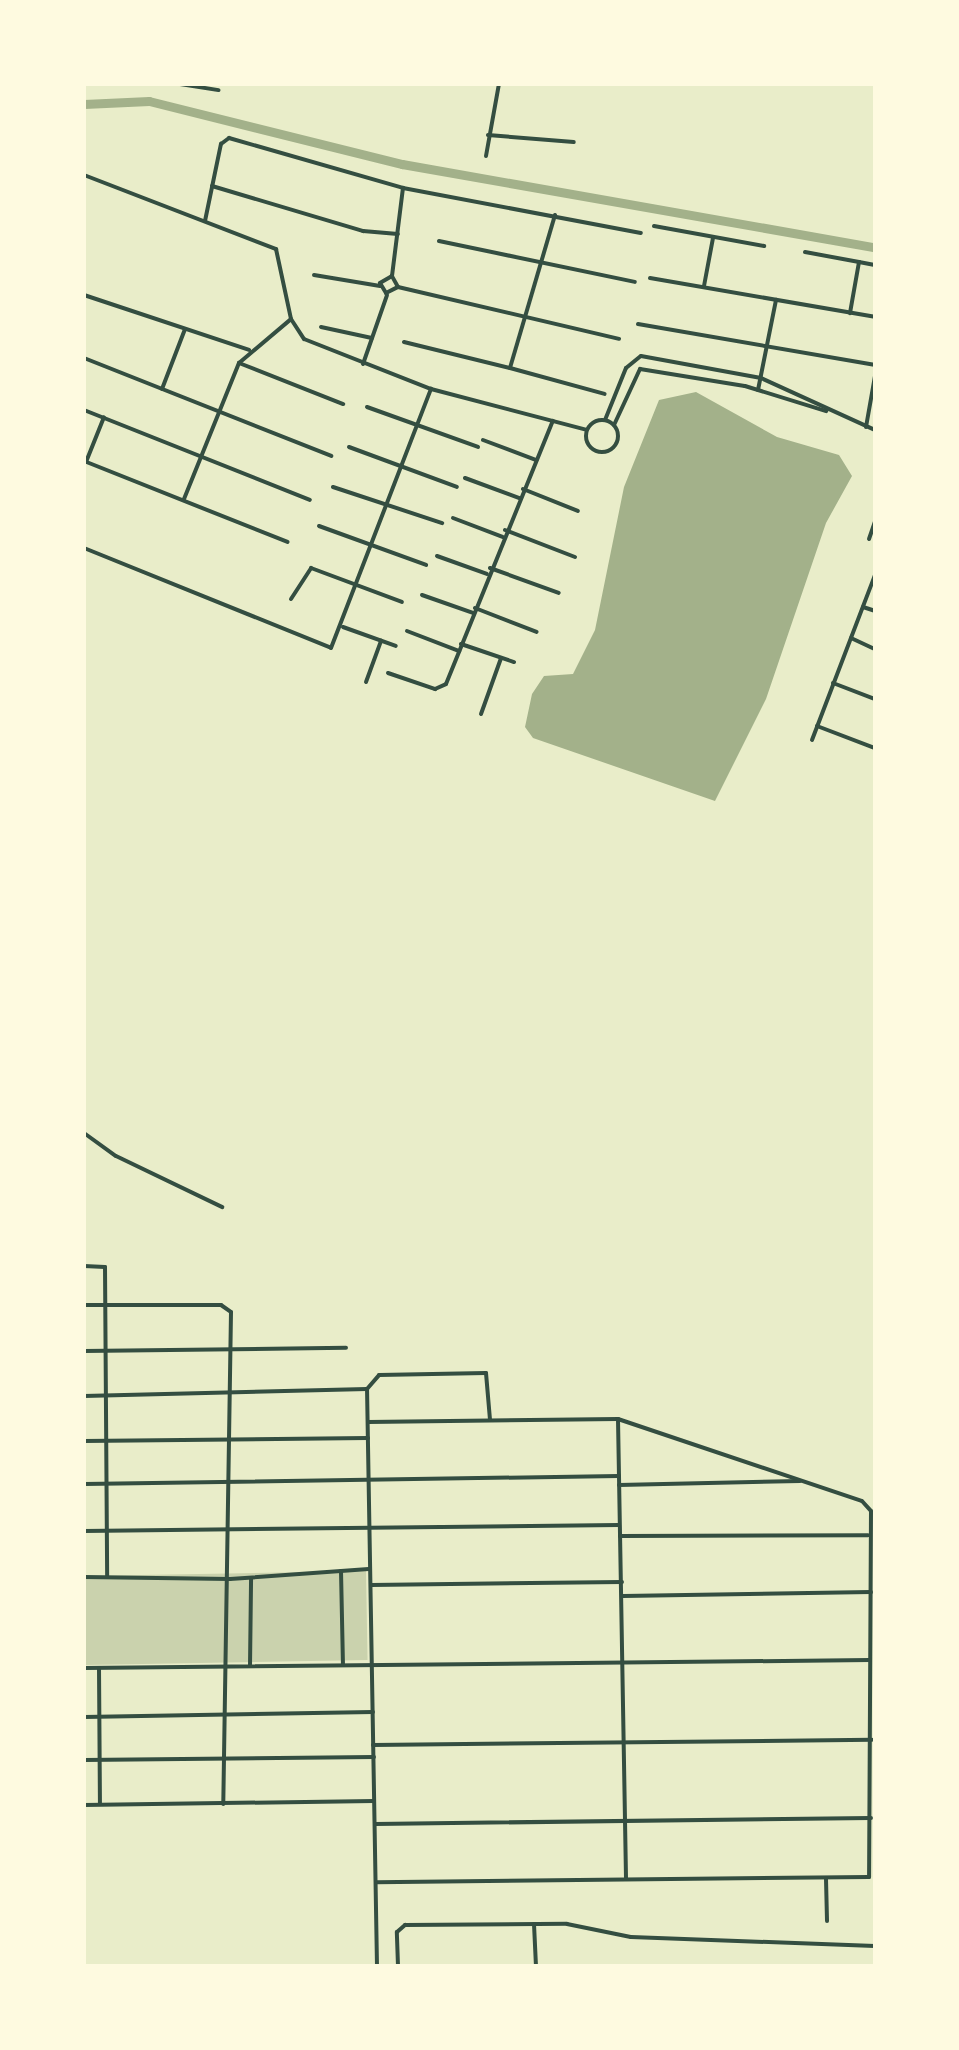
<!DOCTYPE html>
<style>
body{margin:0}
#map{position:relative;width:959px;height:2050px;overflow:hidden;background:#e9edc9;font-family:Montserrat,sans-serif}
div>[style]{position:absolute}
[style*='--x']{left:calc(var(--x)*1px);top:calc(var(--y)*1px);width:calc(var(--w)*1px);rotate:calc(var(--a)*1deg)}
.green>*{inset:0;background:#cad2ad;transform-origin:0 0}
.water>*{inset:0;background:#a3b18a}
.canal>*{height:9px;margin:-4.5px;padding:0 4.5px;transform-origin:4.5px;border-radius:4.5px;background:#a3b18a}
.minor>*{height:4px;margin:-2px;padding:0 2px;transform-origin:2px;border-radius:2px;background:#344e41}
.minor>.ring{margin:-2px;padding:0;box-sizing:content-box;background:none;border:4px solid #344e41;border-radius:50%}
span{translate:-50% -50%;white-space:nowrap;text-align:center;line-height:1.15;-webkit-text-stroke:8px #fefae0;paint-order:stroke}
.frame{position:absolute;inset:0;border:86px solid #fefae0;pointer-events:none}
</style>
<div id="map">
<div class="green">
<div style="left:366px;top:1571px;width:89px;height:282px;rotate:89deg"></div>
</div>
<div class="water">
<div style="clip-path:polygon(696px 392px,777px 437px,839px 455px,852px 476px,826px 523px,766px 699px,715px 801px,533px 738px,525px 727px,532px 694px,544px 676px,573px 674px,595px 630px,624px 487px,659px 400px)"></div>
</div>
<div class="canal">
<div style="--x:84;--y:104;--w:65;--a:-2.6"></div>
<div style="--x:149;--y:101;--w:261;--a:14"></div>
<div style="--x:402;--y:164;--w:480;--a:10"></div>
</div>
<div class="minor">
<div style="--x:180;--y:84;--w:39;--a:9"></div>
<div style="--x:488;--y:135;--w:86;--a:4.7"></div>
<div style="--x:486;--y:156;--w:73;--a:-79.8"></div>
<div style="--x:84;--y:175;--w:206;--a:21.1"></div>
<div style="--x:276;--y:249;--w:72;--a:77.9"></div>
<div style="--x:291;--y:319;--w:24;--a:57"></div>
<div style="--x:304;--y:339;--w:136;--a:21.5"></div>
<div style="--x:431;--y:389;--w:161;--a:14.7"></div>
<div style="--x:212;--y:186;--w:158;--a:16.6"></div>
<div style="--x:363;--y:231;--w:35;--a:5"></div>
<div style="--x:555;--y:215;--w:159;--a:106.4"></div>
<div style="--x:510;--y:368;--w:98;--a:15.3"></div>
<div style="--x:205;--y:221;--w:79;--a:-78.3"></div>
<div style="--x:221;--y:144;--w:10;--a:-37"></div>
<div style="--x:229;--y:138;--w:181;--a:16"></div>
<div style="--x:403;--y:188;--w:242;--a:10.7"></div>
<div style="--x:654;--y:226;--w:112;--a:10.3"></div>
<div style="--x:439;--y:241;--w:200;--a:11.8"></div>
<div style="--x:805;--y:252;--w:55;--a:10.5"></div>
<div style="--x:859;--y:262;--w:52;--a:100"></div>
<div style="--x:859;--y:262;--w:16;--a:11"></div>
<div style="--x:314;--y:275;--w:67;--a:9.5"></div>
<div style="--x:392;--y:276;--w:14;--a:150"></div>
<div style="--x:380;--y:283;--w:12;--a:59"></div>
<div style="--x:386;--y:293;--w:13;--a:-27"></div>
<div style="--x:398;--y:287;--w:13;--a:-119"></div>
<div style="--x:392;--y:276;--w:89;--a:-82.9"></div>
<div style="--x:650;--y:278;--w:228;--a:9.8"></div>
<div style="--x:704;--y:286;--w:49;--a:-79.4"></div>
<div style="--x:398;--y:287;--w:227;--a:13.2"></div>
<div style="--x:84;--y:295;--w:174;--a:18.4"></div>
<div style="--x:638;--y:324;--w:241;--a:9.8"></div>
<div style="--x:321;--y:327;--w:52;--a:12.2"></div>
<div style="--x:404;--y:342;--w:109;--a:13.8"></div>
<div style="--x:84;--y:358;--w:266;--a:21.6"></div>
<div style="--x:239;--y:363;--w:112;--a:21.5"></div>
<div style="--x:363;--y:364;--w:73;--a:-70.8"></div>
<div style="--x:162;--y:389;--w:64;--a:-69"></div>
<div style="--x:758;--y:390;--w:92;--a:-78.7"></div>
<div style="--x:367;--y:407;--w:118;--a:19.8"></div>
<div style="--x:84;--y:410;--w:243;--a:21.7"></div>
<div style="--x:605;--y:420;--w:56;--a:-68"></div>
<div style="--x:626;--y:368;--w:19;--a:-39"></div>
<div style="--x:641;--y:356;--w:122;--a:10.4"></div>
<div style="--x:761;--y:378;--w:125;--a:24.5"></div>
<div class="ring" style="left:586px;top:420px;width:28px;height:28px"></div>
<div style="--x:614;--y:425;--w:62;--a:-65.1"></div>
<div style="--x:640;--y:369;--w:106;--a:9.2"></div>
<div style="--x:745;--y:386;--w:85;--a:17.2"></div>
<div style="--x:866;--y:427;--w:52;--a:-80"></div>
<div style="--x:483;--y:440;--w:57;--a:20.7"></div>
<div style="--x:349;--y:447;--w:115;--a:20.3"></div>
<div style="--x:84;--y:461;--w:219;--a:21.7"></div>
<div style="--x:86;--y:462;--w:48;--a:-68.2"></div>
<div style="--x:465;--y:478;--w:58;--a:20.3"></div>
<div style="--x:333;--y:487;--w:115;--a:18.3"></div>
<div style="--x:523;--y:489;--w:59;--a:21.8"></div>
<div style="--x:184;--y:499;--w:147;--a:-68"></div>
<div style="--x:239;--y:363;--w:68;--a:-40.2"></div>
<div style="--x:453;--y:518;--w:53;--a:20.8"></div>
<div style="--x:319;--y:526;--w:114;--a:20"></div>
<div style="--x:505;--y:530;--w:75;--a:21.1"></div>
<div style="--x:869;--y:539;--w:18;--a:-71"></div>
<div style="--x:84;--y:548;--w:266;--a:22"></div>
<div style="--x:331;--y:648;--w:278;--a:-68.9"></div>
<div style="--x:437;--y:556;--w:53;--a:19.8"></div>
<div style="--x:490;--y:568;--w:73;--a:19.9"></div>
<div style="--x:422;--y:595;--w:54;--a:19.4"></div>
<div style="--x:291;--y:599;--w:37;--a:-57"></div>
<div style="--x:311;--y:568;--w:97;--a:20.5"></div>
<div style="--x:863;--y:607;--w:13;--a:18"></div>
<div style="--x:475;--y:608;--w:66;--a:21.2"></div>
<div style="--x:343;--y:627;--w:56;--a:19.7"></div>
<div style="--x:407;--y:631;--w:56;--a:21"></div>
<div style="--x:851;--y:638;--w:26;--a:25"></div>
<div style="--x:461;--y:644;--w:56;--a:18.8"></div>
<div style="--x:388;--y:673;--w:50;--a:18.8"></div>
<div style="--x:435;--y:689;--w:12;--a:-24"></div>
<div style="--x:446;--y:684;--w:284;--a:-67.9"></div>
<div style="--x:366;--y:682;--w:44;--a:-69.9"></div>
<div style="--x:833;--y:683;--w:45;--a:20.9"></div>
<div style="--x:481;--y:714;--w:59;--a:-70.3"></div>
<div style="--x:817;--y:726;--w:62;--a:20.8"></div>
<div style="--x:812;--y:740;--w:177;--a:-69.1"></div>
<div style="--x:84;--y:1133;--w:39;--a:36"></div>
<div style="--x:116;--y:1156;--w:118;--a:25.7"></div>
<div style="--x:84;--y:1266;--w:21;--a:3"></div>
<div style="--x:105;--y:1267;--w:310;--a:89.6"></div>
<div style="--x:84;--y:1305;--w:137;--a:0"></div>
<div style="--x:221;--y:1305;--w:12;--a:35"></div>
<div style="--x:231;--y:1312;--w:492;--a:90.9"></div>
<div style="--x:84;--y:1351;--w:262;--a:-0.7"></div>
<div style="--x:84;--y:1396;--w:283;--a:-1.4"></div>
<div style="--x:618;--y:1419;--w:460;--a:89"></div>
<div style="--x:368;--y:1422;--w:250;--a:-0.7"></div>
<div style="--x:618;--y:1419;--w:257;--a:18.6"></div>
<div style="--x:862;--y:1501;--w:13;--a:48"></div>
<div style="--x:871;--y:1511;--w:366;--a:90.3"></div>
<div style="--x:869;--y:1877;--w:493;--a:179.4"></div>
<div style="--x:84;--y:1441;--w:284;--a:-0.6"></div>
<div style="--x:84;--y:1484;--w:535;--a:-0.86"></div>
<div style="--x:619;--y:1485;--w:181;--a:-1.3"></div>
<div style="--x:84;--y:1531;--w:535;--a:-0.64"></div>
<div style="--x:620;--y:1536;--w:248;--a:-0.2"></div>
<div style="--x:341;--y:1571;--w:94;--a:88.8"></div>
<div style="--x:84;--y:1577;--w:146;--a:0.8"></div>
<div style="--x:230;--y:1579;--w:139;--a:-4.1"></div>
<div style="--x:371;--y:1585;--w:251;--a:-0.7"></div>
<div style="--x:623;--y:1596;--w:248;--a:-0.9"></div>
<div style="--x:250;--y:1666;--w:88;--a:-89.3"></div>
<div style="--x:84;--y:1668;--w:786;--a:-0.58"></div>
<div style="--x:99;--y:1668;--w:136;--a:89.6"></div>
<div style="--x:84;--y:1717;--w:289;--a:-1"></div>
<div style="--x:373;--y:1745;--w:499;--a:-0.6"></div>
<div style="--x:84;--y:1760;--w:290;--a:-0.6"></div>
<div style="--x:84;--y:1805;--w:290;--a:-0.8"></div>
<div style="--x:375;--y:1824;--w:496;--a:-0.7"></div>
<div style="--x:826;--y:1879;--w:42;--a:88.6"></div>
<div style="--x:534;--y:1924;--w:42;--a:87.3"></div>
<div style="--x:377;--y:1966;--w:577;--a:-90.99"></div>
<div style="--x:367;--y:1389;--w:18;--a:-49"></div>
<div style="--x:379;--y:1375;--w:107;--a:-1.1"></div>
<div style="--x:486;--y:1373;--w:47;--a:85.1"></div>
<div style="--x:398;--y:1966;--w:34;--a:-92"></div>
<div style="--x:397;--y:1932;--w:11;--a:-41"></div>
<div style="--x:405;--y:1925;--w:162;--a:-0.4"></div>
<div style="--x:567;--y:1924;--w:65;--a:11.5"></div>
<div style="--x:631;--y:1937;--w:244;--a:2.1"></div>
</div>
<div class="frame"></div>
</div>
